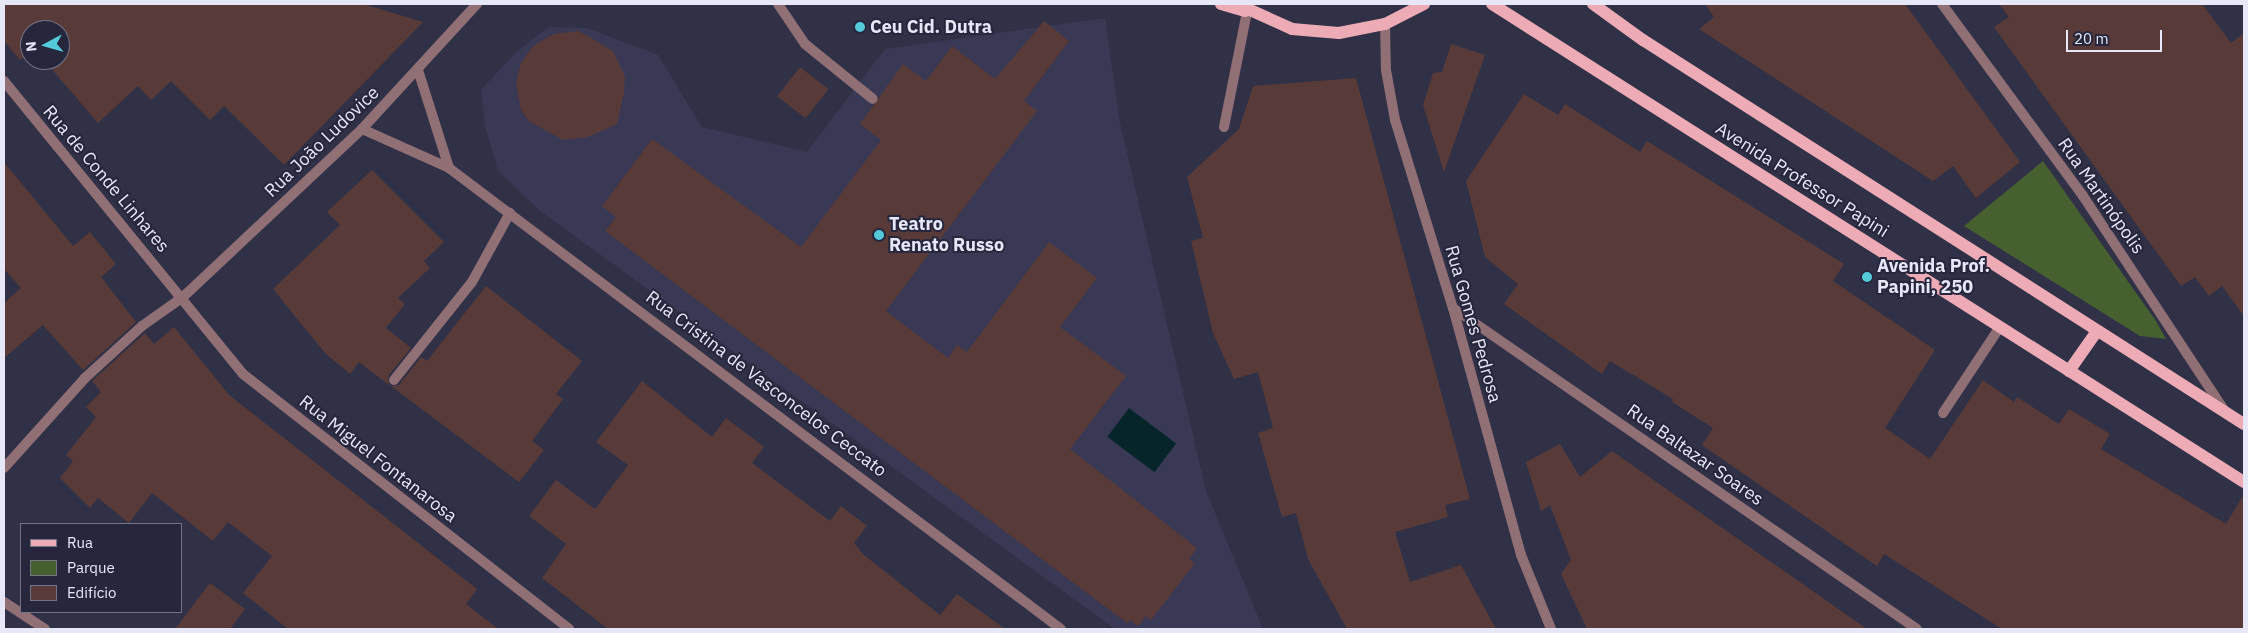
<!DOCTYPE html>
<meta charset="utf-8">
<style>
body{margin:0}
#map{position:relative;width:2248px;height:633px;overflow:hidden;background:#303047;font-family:"IBM Plex Sans",sans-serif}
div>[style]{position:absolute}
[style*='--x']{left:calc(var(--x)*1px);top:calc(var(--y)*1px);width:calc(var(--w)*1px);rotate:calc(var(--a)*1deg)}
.built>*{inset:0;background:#393955}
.green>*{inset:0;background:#466030}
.water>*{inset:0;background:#06252a;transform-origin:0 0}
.building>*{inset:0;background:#583b38;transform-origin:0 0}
.lane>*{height:10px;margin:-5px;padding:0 5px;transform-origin:5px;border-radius:5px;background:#906f75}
.street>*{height:10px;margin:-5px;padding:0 5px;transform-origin:5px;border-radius:5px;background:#906f75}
.primary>*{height:12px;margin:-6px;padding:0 6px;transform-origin:6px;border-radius:6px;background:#edabb6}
.dots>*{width:14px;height:14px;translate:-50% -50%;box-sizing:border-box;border:2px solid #26263c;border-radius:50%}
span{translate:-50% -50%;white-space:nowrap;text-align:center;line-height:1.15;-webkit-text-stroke:4px #26263c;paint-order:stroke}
.poi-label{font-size:18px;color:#e7e8f7;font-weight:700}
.left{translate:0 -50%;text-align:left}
.street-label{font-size:18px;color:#e7e8f7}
.frame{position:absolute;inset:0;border:5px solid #e7e8f7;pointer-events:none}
.legend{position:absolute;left:20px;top:523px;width:162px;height:90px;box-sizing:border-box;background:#26263c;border:1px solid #737487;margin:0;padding:6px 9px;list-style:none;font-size:15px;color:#e7e8f7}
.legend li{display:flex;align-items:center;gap:10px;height:25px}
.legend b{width:25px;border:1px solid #737487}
.north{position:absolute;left:20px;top:20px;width:50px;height:50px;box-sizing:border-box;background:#26263c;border:1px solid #737487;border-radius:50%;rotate:264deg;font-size:14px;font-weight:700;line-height:20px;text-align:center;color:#e7e8f7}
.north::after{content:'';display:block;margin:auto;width:18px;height:22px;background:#53cbdb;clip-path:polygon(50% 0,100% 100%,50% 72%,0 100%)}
.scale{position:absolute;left:2066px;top:30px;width:96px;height:22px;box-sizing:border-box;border:2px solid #e7e8f7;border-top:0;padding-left:6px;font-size:15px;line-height:18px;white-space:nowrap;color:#e7e8f7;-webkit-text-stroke:4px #26263c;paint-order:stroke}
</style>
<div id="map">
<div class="built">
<div style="clip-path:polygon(1105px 18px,1120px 123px,1206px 491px,1263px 629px,1115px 629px,539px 210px,498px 171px,485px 126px,481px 90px,517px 51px,549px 27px,587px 28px,658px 55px,702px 127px,807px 152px,885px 49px)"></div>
</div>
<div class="green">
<div style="clip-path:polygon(2043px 161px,2156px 321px,2166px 339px,2140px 336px,1964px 226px)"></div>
</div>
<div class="water">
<div style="left:1129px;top:408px;width:59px;height:36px;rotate:37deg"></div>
</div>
<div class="building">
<div style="clip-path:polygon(4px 4px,363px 4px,423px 22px,284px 165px,224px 106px,210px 120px,171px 81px,151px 100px,138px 86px,98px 123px,44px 60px,60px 60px,60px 30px,30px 30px,30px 52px,20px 60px,4px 41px)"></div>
<div style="clip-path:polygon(1705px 4px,1905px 4px,2020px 162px,1976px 198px,1953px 166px,1933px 181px,1699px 29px,1714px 17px)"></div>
<div style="clip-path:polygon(1999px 4px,2202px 4px,2231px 43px,2244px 33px,2244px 316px,2222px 286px,2209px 296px,2195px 277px,2181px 286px,1994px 27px,2009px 17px)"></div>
<div style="clip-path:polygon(1044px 21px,1069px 41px,1024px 101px,1037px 111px,886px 311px,948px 358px,957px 345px,967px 352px,1049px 242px,1097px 278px,1060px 327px,1126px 376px,1070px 449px,1197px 548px,1189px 559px,1195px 563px,1151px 620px,1146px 616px,1138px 626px,1130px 620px,1127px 623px,605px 231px,616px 217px,602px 206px,652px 139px,801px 247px,881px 140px,860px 124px,903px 64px,926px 81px,952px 46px,995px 79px)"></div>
<div style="clip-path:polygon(579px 31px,613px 51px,625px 76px,624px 92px,617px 124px,588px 137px,563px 140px,529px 121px,521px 110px,516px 83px,521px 63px,533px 46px,554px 34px)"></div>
<div style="clip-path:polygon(1451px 44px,1485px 55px,1444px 172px,1423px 105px,1433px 73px,1442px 72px)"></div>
<div style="left:800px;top:67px;width:36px;height:37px;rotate:38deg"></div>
<div style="clip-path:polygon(1356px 78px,1470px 499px,1445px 505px,1448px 517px,1395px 532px,1410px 582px,1461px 565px,1496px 629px,1347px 629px,1308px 559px,1296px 513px,1282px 517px,1258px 433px,1273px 428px,1258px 372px,1234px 379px,1213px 333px,1191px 241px,1203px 238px,1187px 177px,1239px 129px,1253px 86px)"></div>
<div style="clip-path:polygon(1524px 94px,1558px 115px,1565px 104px,1640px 152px,1647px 141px,1844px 264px,1833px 281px,1935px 350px,1885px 428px,1930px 459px,1983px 380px,2014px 402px,2017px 397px,2059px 424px,2069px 409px,2110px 434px,2101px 449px,2226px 524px,2244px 494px,2244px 629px,2002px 629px,1884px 554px,1877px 566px,1702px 445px,1713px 428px,1672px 402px,1673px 399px,1610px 361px,1602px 374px,1504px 304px,1518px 284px,1485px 257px,1466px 181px)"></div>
<div style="clip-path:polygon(4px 162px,73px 246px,90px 232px,116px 264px,101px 277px,136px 322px,83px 370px,43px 325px,4px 358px,4px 303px,21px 288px,4px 269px)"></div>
<div style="clip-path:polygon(372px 170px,444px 242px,424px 261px,430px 268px,398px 298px,405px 304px,386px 328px,411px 348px,388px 376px,389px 385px,359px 362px,350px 374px,325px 353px,273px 289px,340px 225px,327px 212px)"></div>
<div style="clip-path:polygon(486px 286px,582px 361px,556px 394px,563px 399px,532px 441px,544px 450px,519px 482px,391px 386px,399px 385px,421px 357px,427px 361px)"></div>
<div style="clip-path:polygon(174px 327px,229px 395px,477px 589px,466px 604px,498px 629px,288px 629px,243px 593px,272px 556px,228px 522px,213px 541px,152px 493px,129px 523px,98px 498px,90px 508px,60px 478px,73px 461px,66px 455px,96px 417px,86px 407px,101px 392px,92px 381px,145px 333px,154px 344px)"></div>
<div style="clip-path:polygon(642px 381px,712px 437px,726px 418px,764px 447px,752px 463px,830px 521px,841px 506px,867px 526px,854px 543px,864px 555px,940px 615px,957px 594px,1005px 629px,608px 629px,542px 578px,566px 544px,529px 516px,556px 480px,595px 509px,628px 465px,596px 442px)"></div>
<div style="clip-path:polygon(1560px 444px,1580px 477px,1612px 451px,1867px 629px,1587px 629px,1561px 574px,1571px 560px,1550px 505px,1541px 511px,1526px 462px)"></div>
<div style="clip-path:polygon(210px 583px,245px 609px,230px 629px,175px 629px)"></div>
</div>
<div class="lane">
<div style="--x:778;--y:4;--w:48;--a:56"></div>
<div style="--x:805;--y:44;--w:87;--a:39"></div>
<div style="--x:1224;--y:127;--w:117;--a:-78.7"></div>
<div style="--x:394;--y:380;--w:125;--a:-51.5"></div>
<div style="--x:472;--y:282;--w:79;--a:-61.2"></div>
<div style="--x:1943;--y:413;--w:103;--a:-56.5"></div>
<div style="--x:4;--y:468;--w:121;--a:-48"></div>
<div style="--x:85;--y:378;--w:77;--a:-42.4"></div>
<div style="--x:142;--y:326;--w:50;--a:-35.3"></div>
</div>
<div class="street">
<div style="--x:1942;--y:4;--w:238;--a:53.7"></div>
<div style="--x:2083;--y:196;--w:258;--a:56.6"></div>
<div style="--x:1385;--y:24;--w:46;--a:88.8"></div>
<div style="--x:1386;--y:70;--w:51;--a:79.8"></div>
<div style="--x:1395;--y:120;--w:197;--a:72.9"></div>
<div style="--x:1453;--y:308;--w:256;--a:74.6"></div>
<div style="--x:1521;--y:555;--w:80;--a:67.9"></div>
<div style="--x:418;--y:70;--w:103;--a:72.4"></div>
<div style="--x:4;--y:81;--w:378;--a:50.8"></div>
<div style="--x:243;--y:374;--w:414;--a:38"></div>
<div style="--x:362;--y:129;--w:95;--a:24.1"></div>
<div style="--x:449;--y:168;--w:766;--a:36.99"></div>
<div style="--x:183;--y:297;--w:245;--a:-43.2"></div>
<div style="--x:362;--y:129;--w:170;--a:-47.4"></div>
<div style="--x:1453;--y:308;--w:564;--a:34.68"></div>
<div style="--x:4;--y:602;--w:49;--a:33.4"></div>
</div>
<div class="primary">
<div style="--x:1221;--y:4;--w:25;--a:16"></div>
<div style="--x:1237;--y:4;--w:60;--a:24.4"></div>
<div style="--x:1292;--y:29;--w:47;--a:4.9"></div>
<div style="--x:1339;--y:33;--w:47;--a:-11.1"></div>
<div style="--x:1385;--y:24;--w:44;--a:-27.1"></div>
<div style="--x:1492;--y:4;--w:891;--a:32.44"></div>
<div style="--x:1593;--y:4;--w:62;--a:35.8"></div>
<div style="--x:1643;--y:40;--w:713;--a:32.58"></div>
<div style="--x:2069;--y:371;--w:49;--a:-55"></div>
</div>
<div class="dots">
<div style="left:860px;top:27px;background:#53cbdb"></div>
<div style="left:879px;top:235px;background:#53cbdb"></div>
<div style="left:1867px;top:277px;background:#53cbdb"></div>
</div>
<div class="poi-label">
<span class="left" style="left:870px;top:27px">Ceu Cid. Dutra</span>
<span class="left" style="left:889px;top:235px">Teatro<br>Renato Russo</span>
<span class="left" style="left:1877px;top:277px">Avenida Prof.<br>Papini, 250</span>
</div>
<div class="street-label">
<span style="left:322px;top:142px;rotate:-44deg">Rua João Ludovice</span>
<span style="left:106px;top:179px;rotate:50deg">Rua de Conde Linhares</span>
<span style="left:1802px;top:180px;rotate:32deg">Avenida Professor Papini</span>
<span style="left:2101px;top:196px;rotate:55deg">Rua Martinópolis</span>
<span style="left:1473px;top:324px;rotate:74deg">Rua Gomes Pedrosa</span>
<span style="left:766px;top:384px;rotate:37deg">Rua Cristina de Vasconcelos Ceccato</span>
<span style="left:1695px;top:455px;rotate:35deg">Rua Baltazar Soares</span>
<span style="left:378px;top:459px;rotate:38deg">Rua Miguel Fontanarosa</span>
</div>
<div class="frame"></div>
<ul class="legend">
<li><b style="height:6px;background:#edabb6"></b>Rua</li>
<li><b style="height:14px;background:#466030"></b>Parque</li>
<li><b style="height:14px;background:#583b38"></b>Edifício</li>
</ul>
<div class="north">N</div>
<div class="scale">20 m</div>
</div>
